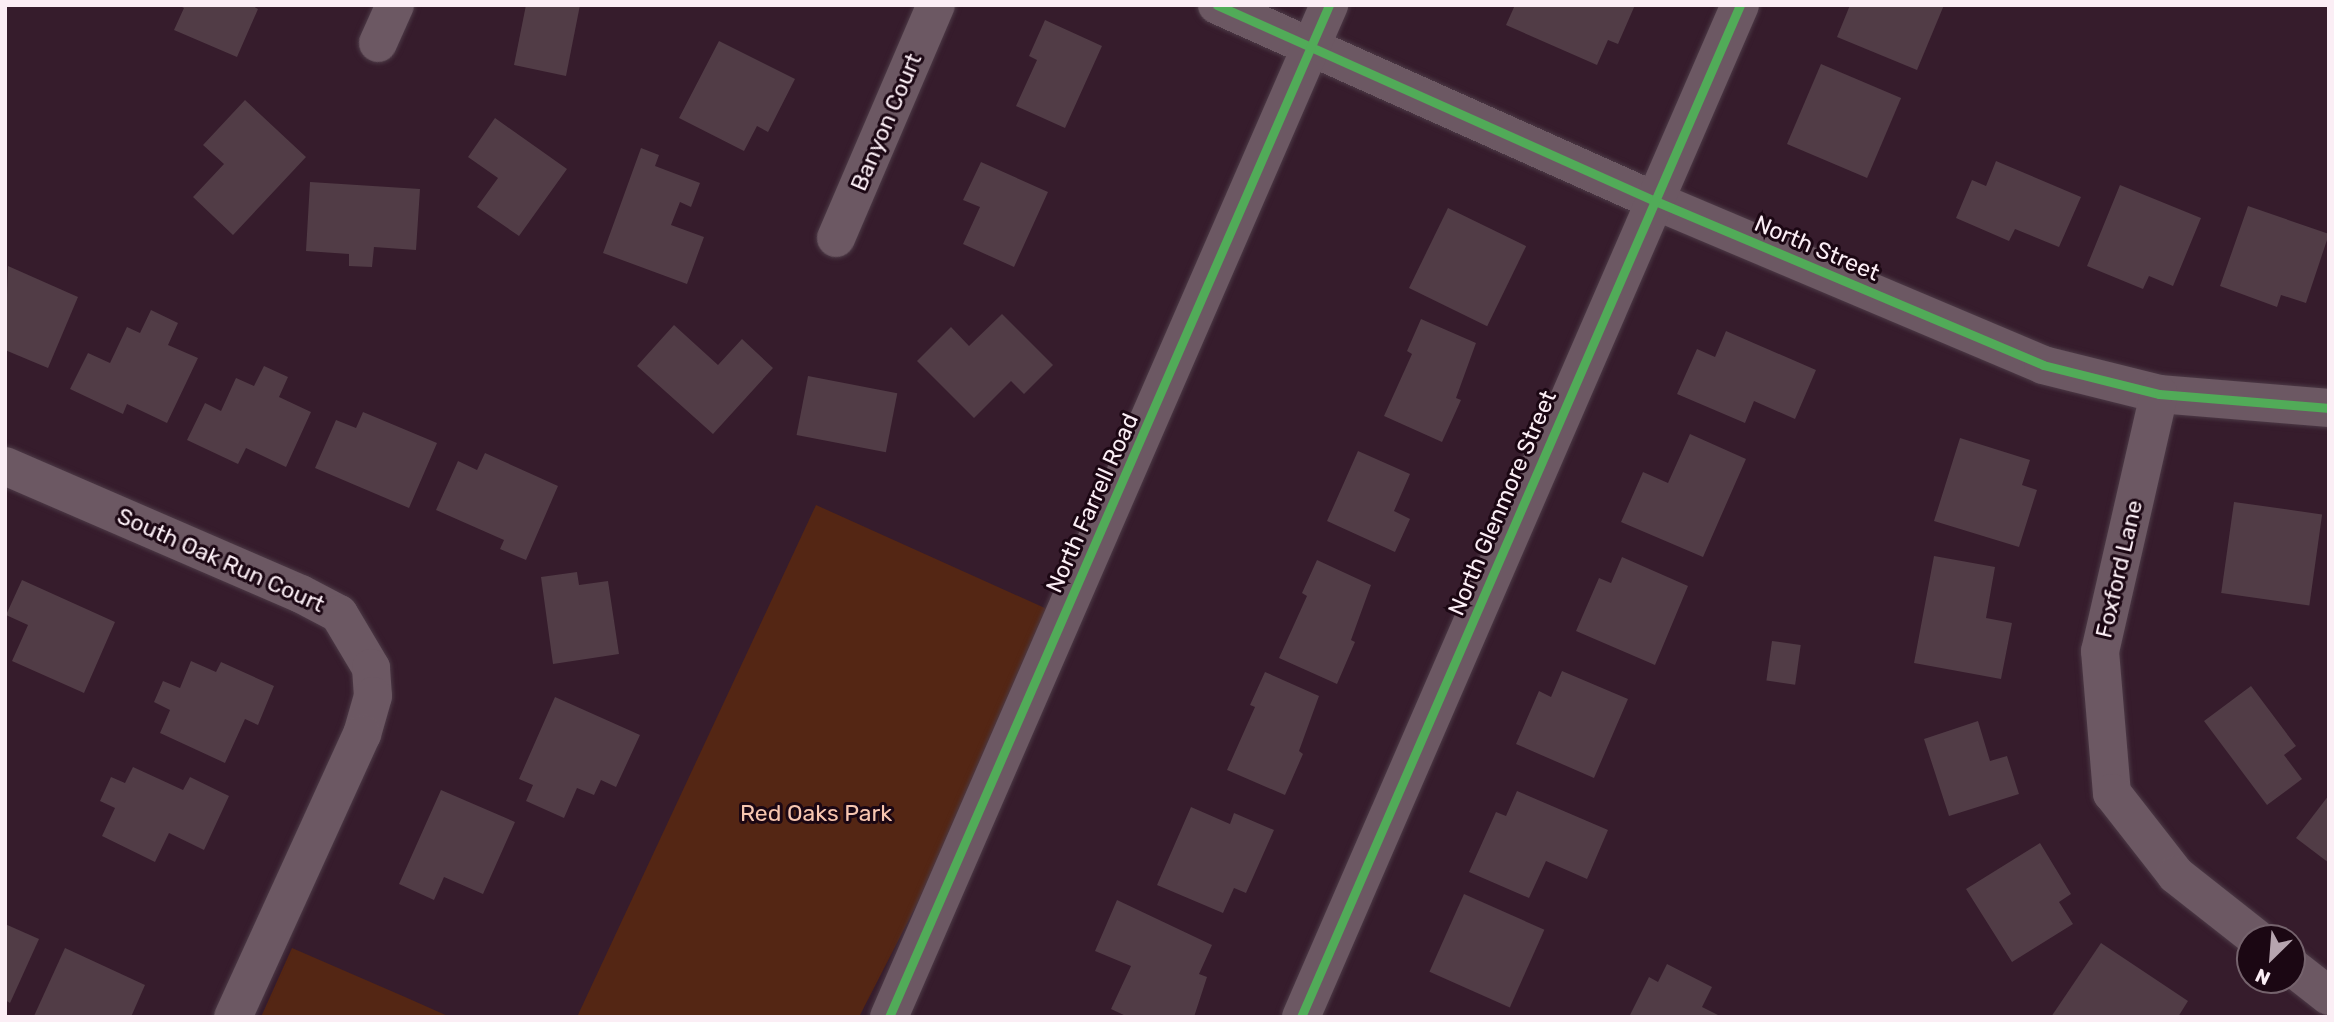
<!DOCTYPE html>
<style>
body{margin:0}
#map{position:relative;width:2334px;height:1022px;overflow:hidden;background:#361c2c;font-family:Rubik,sans-serif}
div>[style]{position:absolute}
[style*='--x']{left:calc(var(--x)*1px);top:calc(var(--y)*1px);width:calc(var(--w)*1px);rotate:calc(var(--a)*1deg)}
.green>*{inset:0;background:#542614}
.building>*{inset:0;background:#513c46;transform-origin:0 0}
.roads{filter:drop-shadow(0 0 2px #4c3a46) drop-shadow(0 0 2px #4c3a46)}
.minor>*{height:38px;margin:-19px;padding:0 19px;transform-origin:19px;border-radius:19px;background:#6c5863}
.cycleway>*{height:9px;margin:-4.5px;padding:0 4.5px;transform-origin:4.5px;border-radius:4.5px;background:#51ab58}
span{translate:-50% -50%;white-space:nowrap;text-align:center;line-height:1.15;-webkit-text-stroke:6px #1b0713;paint-order:stroke}
.street-label{font-size:23px;color:#fbeef5}
.park-label{font-size:23px;color:#f7c6b0}
.frame{position:absolute;inset:0;border:7px solid #fbeef5;pointer-events:none}
.north{position:absolute;left:2236px;top:924px;width:70px;height:70px;box-sizing:border-box;background:#1b0713;border:2px solid #75636d;border-radius:50%;rotate:205deg;font-size:19px;font-weight:700;line-height:28px;text-align:center;color:#fbeef5}
.north::after{content:'';display:block;margin:auto;width:24px;height:32px;background:#b6a4af;clip-path:polygon(50% 0,100% 100%,50% 72%,0 100%)}
</style>
<div id="map">
<div class="green">
<div style="clip-path:polygon(816px 505px,1047px 609px,937px 865px,859px 1017px,577px 1017px)"></div>
<div style="clip-path:polygon(292px 948px,405px 997px,450px 1017px,261px 1017px)"></div>
</div>
<div class="building">
<div style="clip-path:polygon(178px 5px,251px 5px,258px 9px,237px 57px,174px 30px,184px 8px)"></div>
<div style="clip-path:polygon(526px 5px,580px 5px,566px 76px,514px 65px)"></div>
<div style="clip-path:polygon(1515px 5px,1635px 5px,1618px 44px,1608px 40px,1597px 65px,1506px 25px)"></div>
<div style="clip-path:polygon(1850px 5px,1944px 5px,1917px 70px,1837px 37px)"></div>
<div style="clip-path:polygon(1045px 20px,1102px 46px,1065px 128px,1016px 106px,1037px 60px,1029px 56px)"></div>
<div style="clip-path:polygon(719px 41px,795px 79px,768px 132px,757px 126px,744px 151px,679px 118px)"></div>
<div style="left:1821px;top:64px;width:87px;height:87px;rotate:23deg"></div>
<div style="clip-path:polygon(245px 100px,306px 157px,233px 235px,193px 197px,224px 164px,203px 145px)"></div>
<div style="clip-path:polygon(495px 118px,567px 169px,519px 236px,477px 207px,498px 178px,468px 157px)"></div>
<div style="clip-path:polygon(641px 148px,659px 155px,655px 166px,700px 183px,691px 207px,680px 202px,671px 225px,704px 237px,687px 284px,603px 253px)"></div>
<div style="clip-path:polygon(1996px 161px,2081px 197px,2059px 247px,2015px 229px,2009px 241px,1956px 218px,1972px 180px,1986px 186px)"></div>
<div style="clip-path:polygon(981px 162px,1048px 192px,1014px 267px,963px 244px,980px 207px,963px 200px)"></div>
<div style="clip-path:polygon(310px 182px,420px 189px,416px 250px,374px 247px,372px 267px,349px 266px,349px 254px,306px 251px)"></div>
<div style="clip-path:polygon(2120px 185px,2201px 218px,2173px 286px,2149px 276px,2143px 289px,2087px 266px)"></div>
<div style="clip-path:polygon(2248px 206px,2329px 234px,2306px 303px,2281px 295px,2277px 307px,2220px 286px)"></div>
<div style="left:1448px;top:208px;width:87px;height:89px;rotate:26deg"></div>
<div style="clip-path:polygon(8px 266px,78px 297px,48px 368px,5px 350px)"></div>
<div style="clip-path:polygon(151px 310px,178px 323px,168px 345px,198px 358px,167px 423px,127px 404px,123px 414px,70px 389px,88px 353px,110px 363px,127px 327px,140px 333px)"></div>
<div style="clip-path:polygon(1002px 314px,1053px 365px,1024px 394px,1011px 381px,974px 418px,917px 361px,951px 327px,969px 346px)"></div>
<div style="clip-path:polygon(1421px 319px,1476px 343px,1456px 398px,1461px 400px,1442px 442px,1384px 416px,1412px 354px,1407px 351px)"></div>
<div style="clip-path:polygon(674px 325px,718px 365px,742px 339px,773px 368px,713px 434px,637px 366px)"></div>
<div style="clip-path:polygon(1726px 331px,1816px 370px,1795px 419px,1754px 401px,1745px 423px,1677px 394px,1697px 349px,1715px 357px)"></div>
<div style="clip-path:polygon(264px 366px,288px 377px,279px 397px,311px 412px,286px 467px,246px 448px,238px 464px,187px 440px,205px 403px,221px 411px,236px 378px,254px 386px)"></div>
<div style="left:808px;top:376px;width:91px;height:60px;rotate:11deg"></div>
<div style="clip-path:polygon(363px 412px,437px 443px,409px 508px,315px 468px,336px 420px,356px 428px)"></div>
<div style="clip-path:polygon(1690px 434px,1746px 459px,1703px 557px,1621px 522px,1643px 472px,1668px 483px)"></div>
<div style="clip-path:polygon(1960px 438px,2030px 460px,2022px 485px,2037px 490px,2019px 547px,1934px 521px)"></div>
<div style="clip-path:polygon(1358px 451px,1410px 474px,1394px 511px,1410px 519px,1395px 552px,1327px 521px)"></div>
<div style="clip-path:polygon(485px 453px,558px 486px,526px 560px,500px 549px,504px 540px,436px 510px,458px 461px,477px 470px)"></div>
<div style="left:2234px;top:502px;width:89px;height:92px;rotate:8deg"></div>
<div style="clip-path:polygon(1934px 556px,1995px 567px,1986px 618px,2012px 623px,2001px 679px,1914px 663px)"></div>
<div style="clip-path:polygon(1622px 557px,1688px 586px,1655px 665px,1576px 631px,1599px 578px,1611px 583px)"></div>
<div style="clip-path:polygon(1317px 560px,1371px 585px,1351px 640px,1355px 642px,1337px 684px,1279px 658px,1307px 596px,1302px 593px)"></div>
<div style="clip-path:polygon(577px 572px,579px 585px,608px 581px,619px 654px,553px 664px,541px 577px)"></div>
<div style="clip-path:polygon(22px 580px,115px 622px,84px 693px,12px 661px,28px 625px,6px 615px)"></div>
<div style="left:1772px;top:641px;width:29px;height:40px;rotate:8deg"></div>
<div style="clip-path:polygon(191px 661px,216px 672px,221px 662px,274px 686px,258px 725px,245px 719px,225px 763px,160px 733px,170px 710px,154px 702px,163px 681px,180px 688px)"></div>
<div style="clip-path:polygon(1562px 671px,1628px 699px,1594px 778px,1516px 744px,1539px 691px,1551px 697px)"></div>
<div style="clip-path:polygon(1265px 672px,1319px 696px,1299px 751px,1303px 754px,1285px 795px,1227px 770px,1255px 707px,1250px 705px)"></div>
<div style="clip-path:polygon(2251px 686px,2296px 746px,2284px 755px,2302px 779px,2267px 805px,2204px 721px)"></div>
<div style="clip-path:polygon(555px 697px,640px 735px,616px 787px,601px 780px,594px 795px,577px 788px,564px 818px,526px 801px,533px 785px,519px 779px)"></div>
<div style="clip-path:polygon(1978px 721px,1990px 761px,2007px 756px,2019px 794px,1949px 816px,1924px 739px)"></div>
<div style="clip-path:polygon(133px 767px,183px 790px,190px 777px,229px 796px,204px 850px,169px 833px,155px 862px,102px 836px,115px 808px,100px 801px,111px 777px,125px 783px)"></div>
<div style="clip-path:polygon(441px 790px,515px 822px,483px 894px,444px 877px,434px 900px,399px 884px)"></div>
<div style="clip-path:polygon(1517px 791px,1608px 830px,1587px 879px,1546px 861px,1529px 898px,1469px 872px,1496px 812px,1506px 816px)"></div>
<div style="clip-path:polygon(2329px 795px,2329px 863px,2296px 838px)"></div>
<div style="clip-path:polygon(1191px 807px,1230px 824px,1234px 813px,1274px 830px,1246px 893px,1234px 888px,1223px 913px,1157px 885px)"></div>
<div style="clip-path:polygon(2040px 843px,2071px 894px,2059px 902px,2073px 924px,2012px 962px,1966px 889px)"></div>
<div style="left:1464px;top:894px;width:88px;height:85px;rotate:24deg"></div>
<div style="clip-path:polygon(1117px 900px,1212px 945px,1199px 974px,1207px 977px,1194px 1017px,1128px 1017px,1111px 1009px,1131px 966px,1095px 951px)"></div>
<div style="clip-path:polygon(5px 924px,39px 939px,10px 1003px,5px 1000px)"></div>
<div style="clip-path:polygon(2101px 943px,2188px 1001px,2178px 1017px,2051px 1017px)"></div>
<div style="clip-path:polygon(65px 948px,145px 985px,131px 1017px,34px 1016px)"></div>
<div style="clip-path:polygon(1667px 964px,1712px 987px,1702px 1007px,1722px 1017px,1629px 1017px,1649px 977px,1658px 982px)"></div>
</div>
<div class="roads">
<div class="minor">
<div style="--x:1217;--y:5;--w:478;--a:24.1"></div>
<div style="--x:1653;--y:200;--w:423;--a:22.9"></div>
<div style="--x:2043;--y:365;--w:120;--a:14"></div>
<div style="--x:2159;--y:394;--w:171;--a:4.7"></div>
<div style="--x:378;--y:43;--w:42;--a:-65.9"></div>
<div style="--x:836;--y:238;--w:254;--a:-66.8"></div>
<div style="--x:2159;--y:394;--w:264;--a:102.9"></div>
<div style="--x:2100;--y:651;--w:143;--a:85.2"></div>
<div style="--x:2112;--y:793;--w:104;--a:52"></div>
<div style="--x:2176;--y:875;--w:102;--a:38.2"></div>
<div style="--x:5;--y:466;--w:322;--a:23.4"></div>
<div style="--x:301;--y:594;--w:43;--a:27.8"></div>
<div style="--x:339;--y:614;--w:63;--a:59.3"></div>
<div style="--x:371;--y:668;--w:28;--a:86"></div>
<div style="--x:373;--y:696;--w:40;--a:106"></div>
<div style="--x:362;--y:734;--w:311;--a:114.5"></div>
<div style="--x:2292;--y:967;--w:47;--a:38.1"></div>
<div style="--x:889;--y:1017;--w:1104;--a:-66.5"></div>
<div style="--x:1301;--y:1017;--w:1103;--a:-66.55"></div>
</div>
</div>
<div class="cycleway">
<div style="--x:1217;--y:5;--w:478;--a:24.1"></div>
<div style="--x:1653;--y:200;--w:423;--a:22.9"></div>
<div style="--x:2043;--y:365;--w:120;--a:14"></div>
<div style="--x:2159;--y:394;--w:171;--a:4.7"></div>
<div style="--x:889;--y:1017;--w:1104;--a:-66.5"></div>
<div style="--x:1301;--y:1017;--w:1103;--a:-66.55"></div>
</div>
<div class="street-label">
<span style="left:886px;top:122px;rotate:-67deg">Banyon Court</span>
<span style="left:1817px;top:248px;rotate:23deg">North Street</span>
<span style="left:1092px;top:503px;rotate:-66deg">North Farrell Road</span>
<span style="left:1502px;top:503px;rotate:-67deg">North Glenmore Street</span>
<span style="left:221px;top:560px;rotate:24deg">South Oak Run Court</span>
<span style="left:2119px;top:569px;rotate:-77deg">Foxford Lane</span>
</div>
<div class="park-label">
<span style="left:816px;top:813px">Red Oaks Park</span>
</div>
<div class="frame"></div>
<div class="north">N</div>
</div>
